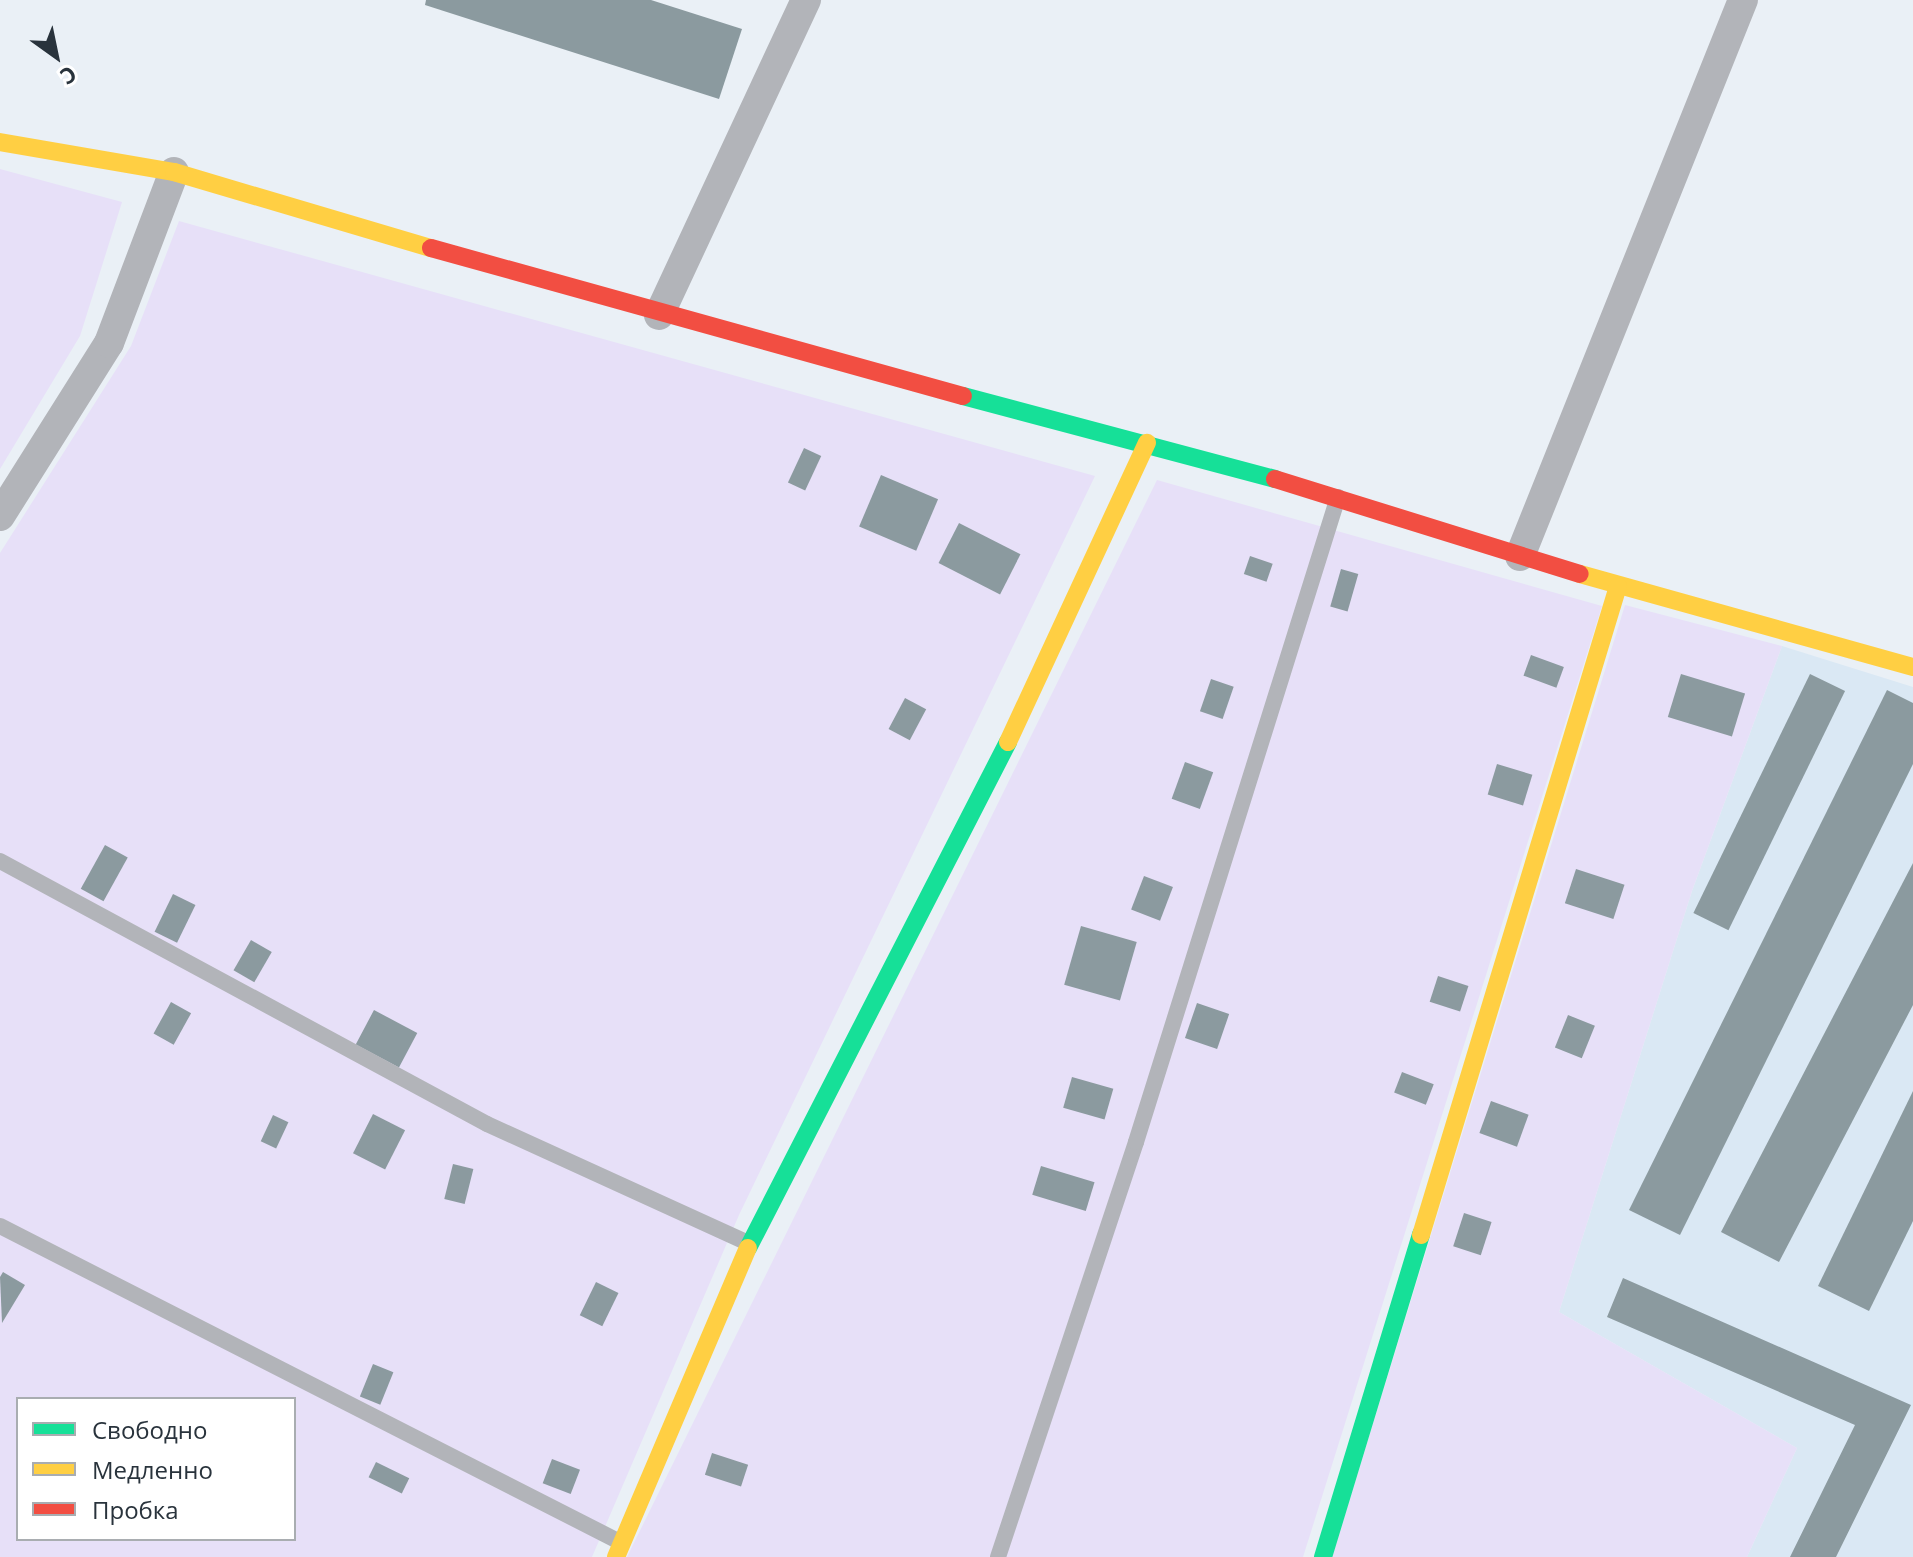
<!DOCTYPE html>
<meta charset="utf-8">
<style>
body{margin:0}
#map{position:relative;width:1913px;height:1557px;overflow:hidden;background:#eaf0f6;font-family:"Open Sans",sans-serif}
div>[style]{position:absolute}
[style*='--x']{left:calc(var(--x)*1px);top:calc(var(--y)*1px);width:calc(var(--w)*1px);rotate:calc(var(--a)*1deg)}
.built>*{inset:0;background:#dae8f4}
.green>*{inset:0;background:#e7e0f8}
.building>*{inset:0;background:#8b9a9f;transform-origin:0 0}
.lane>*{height:16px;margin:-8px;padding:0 8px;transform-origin:8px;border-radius:8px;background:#b2b4b9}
.street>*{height:30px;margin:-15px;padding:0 15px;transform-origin:15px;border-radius:15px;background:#b2b4b9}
.fast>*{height:18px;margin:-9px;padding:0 9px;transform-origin:9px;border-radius:9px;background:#16e098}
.slow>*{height:18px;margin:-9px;padding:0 9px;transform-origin:9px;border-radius:9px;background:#ffcf43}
.jam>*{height:18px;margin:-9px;padding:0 9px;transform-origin:9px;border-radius:9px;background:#f24e42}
span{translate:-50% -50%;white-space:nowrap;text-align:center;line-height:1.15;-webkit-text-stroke:8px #fff;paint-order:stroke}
.legend{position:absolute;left:16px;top:1397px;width:280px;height:144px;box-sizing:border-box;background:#fff;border:2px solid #a9adb1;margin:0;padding:10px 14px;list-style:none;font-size:24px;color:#29333c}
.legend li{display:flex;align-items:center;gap:16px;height:40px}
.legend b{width:40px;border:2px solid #a9adb1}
.north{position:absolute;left:16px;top:16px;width:80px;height:80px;-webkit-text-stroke:6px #fff;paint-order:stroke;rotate:147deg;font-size:22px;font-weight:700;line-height:32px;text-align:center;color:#29333c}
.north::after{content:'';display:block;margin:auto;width:28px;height:36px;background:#29333c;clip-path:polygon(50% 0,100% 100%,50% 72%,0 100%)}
</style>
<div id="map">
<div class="built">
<div style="clip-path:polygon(1782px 646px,1913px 687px,1913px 1557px,1747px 1557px,1797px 1448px,1559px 1312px,1692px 891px)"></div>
</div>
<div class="green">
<div style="clip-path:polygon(0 169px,122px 202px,80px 336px,0 469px)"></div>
<div style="clip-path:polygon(evenodd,179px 221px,1095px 476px,739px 1215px,592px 1557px,0 1557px,0 553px,131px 346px,179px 221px,18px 1399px,294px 1399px,294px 1539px,18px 1539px,18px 1399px)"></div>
<div style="clip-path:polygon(1157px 480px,1602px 606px,1303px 1557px,627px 1557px)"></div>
<div style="clip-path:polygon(1625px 605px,1782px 646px,1692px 891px,1559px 1312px,1797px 1448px,1747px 1557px,1332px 1557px)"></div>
</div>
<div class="building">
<div style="clip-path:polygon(426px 0,651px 0,742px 29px,719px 99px,425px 5px)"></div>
<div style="left:804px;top:448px;width:19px;height:38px;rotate:25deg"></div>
<div style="left:881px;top:475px;width:62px;height:56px;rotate:23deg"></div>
<div style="left:959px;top:523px;width:69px;height:45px;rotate:27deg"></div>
<div style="left:1250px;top:556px;width:24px;height:19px;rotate:19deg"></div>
<div style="left:1341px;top:569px;width:18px;height:39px;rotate:16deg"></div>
<div style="left:1531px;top:655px;width:35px;height:22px;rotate:20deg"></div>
<div style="left:1681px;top:674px;width:67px;height:45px;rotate:17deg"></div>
<div style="left:1810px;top:674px;width:39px;height:266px;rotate:26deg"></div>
<div style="left:1211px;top:679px;width:24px;height:34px;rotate:19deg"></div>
<div style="clip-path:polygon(1887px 690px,1913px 703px,1913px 764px,1680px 1235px,1629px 1210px)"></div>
<div style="left:905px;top:698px;width:24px;height:35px;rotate:28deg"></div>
<div style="left:1185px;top:762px;width:30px;height:39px;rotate:20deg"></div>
<div style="left:1497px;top:764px;width:37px;height:32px;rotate:17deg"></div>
<div style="left:105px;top:845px;width:26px;height:50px;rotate:29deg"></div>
<div style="clip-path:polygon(1913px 863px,1913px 1005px,1779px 1262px,1721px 1232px)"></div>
<div style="left:1576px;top:869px;width:51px;height:36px;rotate:18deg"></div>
<div style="left:1144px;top:876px;width:31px;height:36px;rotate:21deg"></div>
<div style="left:173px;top:894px;width:25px;height:42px;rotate:26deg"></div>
<div style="left:1081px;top:926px;width:58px;height:61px;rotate:16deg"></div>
<div style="left:251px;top:940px;width:24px;height:35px;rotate:30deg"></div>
<div style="left:1438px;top:976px;width:32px;height:27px;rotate:18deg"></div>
<div style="left:171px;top:1002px;width:23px;height:36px;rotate:29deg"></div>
<div style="left:1197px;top:1003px;width:34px;height:37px;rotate:19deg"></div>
<div style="left:374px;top:1010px;width:49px;height:39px;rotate:28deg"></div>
<div style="left:1568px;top:1015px;width:29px;height:35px;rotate:22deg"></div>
<div style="left:1402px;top:1072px;width:34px;height:22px;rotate:21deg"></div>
<div style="left:1072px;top:1077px;width:43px;height:32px;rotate:16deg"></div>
<div style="clip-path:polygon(1913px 1091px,1913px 1221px,1869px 1311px,1818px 1286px)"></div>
<div style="left:1491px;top:1101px;width:40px;height:34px;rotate:20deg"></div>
<div style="left:373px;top:1114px;width:36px;height:44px;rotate:27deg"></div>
<div style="left:273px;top:1115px;width:17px;height:29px;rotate:25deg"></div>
<div style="left:453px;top:1164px;width:21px;height:36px;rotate:14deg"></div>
<div style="left:1041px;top:1166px;width:56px;height:30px;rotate:17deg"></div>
<div style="left:1464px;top:1213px;width:29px;height:35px;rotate:18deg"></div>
<div style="clip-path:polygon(3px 1272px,25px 1285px,2px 1323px,0 1277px)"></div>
<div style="clip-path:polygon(1623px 1278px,1911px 1405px,1836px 1557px,1790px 1557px,1855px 1425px,1607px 1317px)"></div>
<div style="left:596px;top:1282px;width:25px;height:37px;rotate:26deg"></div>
<div style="left:373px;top:1364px;width:22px;height:35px;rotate:22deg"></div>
<div style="left:712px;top:1453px;width:38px;height:23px;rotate:18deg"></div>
<div style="left:552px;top:1459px;width:30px;height:26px;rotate:21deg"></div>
<div style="left:376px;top:1462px;width:37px;height:17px;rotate:26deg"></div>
</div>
<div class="lane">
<div style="--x:0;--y:861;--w:553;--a:28.37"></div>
<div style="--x:487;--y:1124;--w:289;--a:24.5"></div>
<div style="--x:0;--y:1226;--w:696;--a:27.01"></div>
<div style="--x:998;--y:1557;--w:437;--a:-71.6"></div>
<div style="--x:1136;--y:1142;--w:676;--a:-72.61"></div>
</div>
<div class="street">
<div style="--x:659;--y:315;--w:348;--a:-65"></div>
<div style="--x:0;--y:516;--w:204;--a:-57.8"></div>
<div style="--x:109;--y:343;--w:183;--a:-69.2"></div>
<div style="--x:1520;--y:556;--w:599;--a:-68.15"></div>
</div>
<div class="fast">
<div style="--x:963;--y:396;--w:323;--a:14.9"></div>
<div style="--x:748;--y:1248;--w:569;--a:-62.8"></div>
<div style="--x:1323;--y:1557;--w:337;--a:-73.1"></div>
</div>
<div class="slow">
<div style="--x:0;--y:142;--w:177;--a:9.8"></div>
<div style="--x:174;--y:172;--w:268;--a:16.5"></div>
<div style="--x:1580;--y:574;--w:346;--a:15.6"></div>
<div style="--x:1008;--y:742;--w:330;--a:-65.1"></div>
<div style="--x:1421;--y:1235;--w:678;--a:-73.11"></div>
<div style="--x:616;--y:1557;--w:336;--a:-66.9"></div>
</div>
<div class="jam">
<div style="--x:431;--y:248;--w:552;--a:15.55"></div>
<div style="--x:1275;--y:479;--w:319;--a:17.3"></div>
</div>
<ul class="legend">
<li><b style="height:10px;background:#16e098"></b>Свободно</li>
<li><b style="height:10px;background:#ffcf43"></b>Медленно</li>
<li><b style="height:10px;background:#f24e42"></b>Пробка</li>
</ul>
<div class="north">С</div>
</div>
